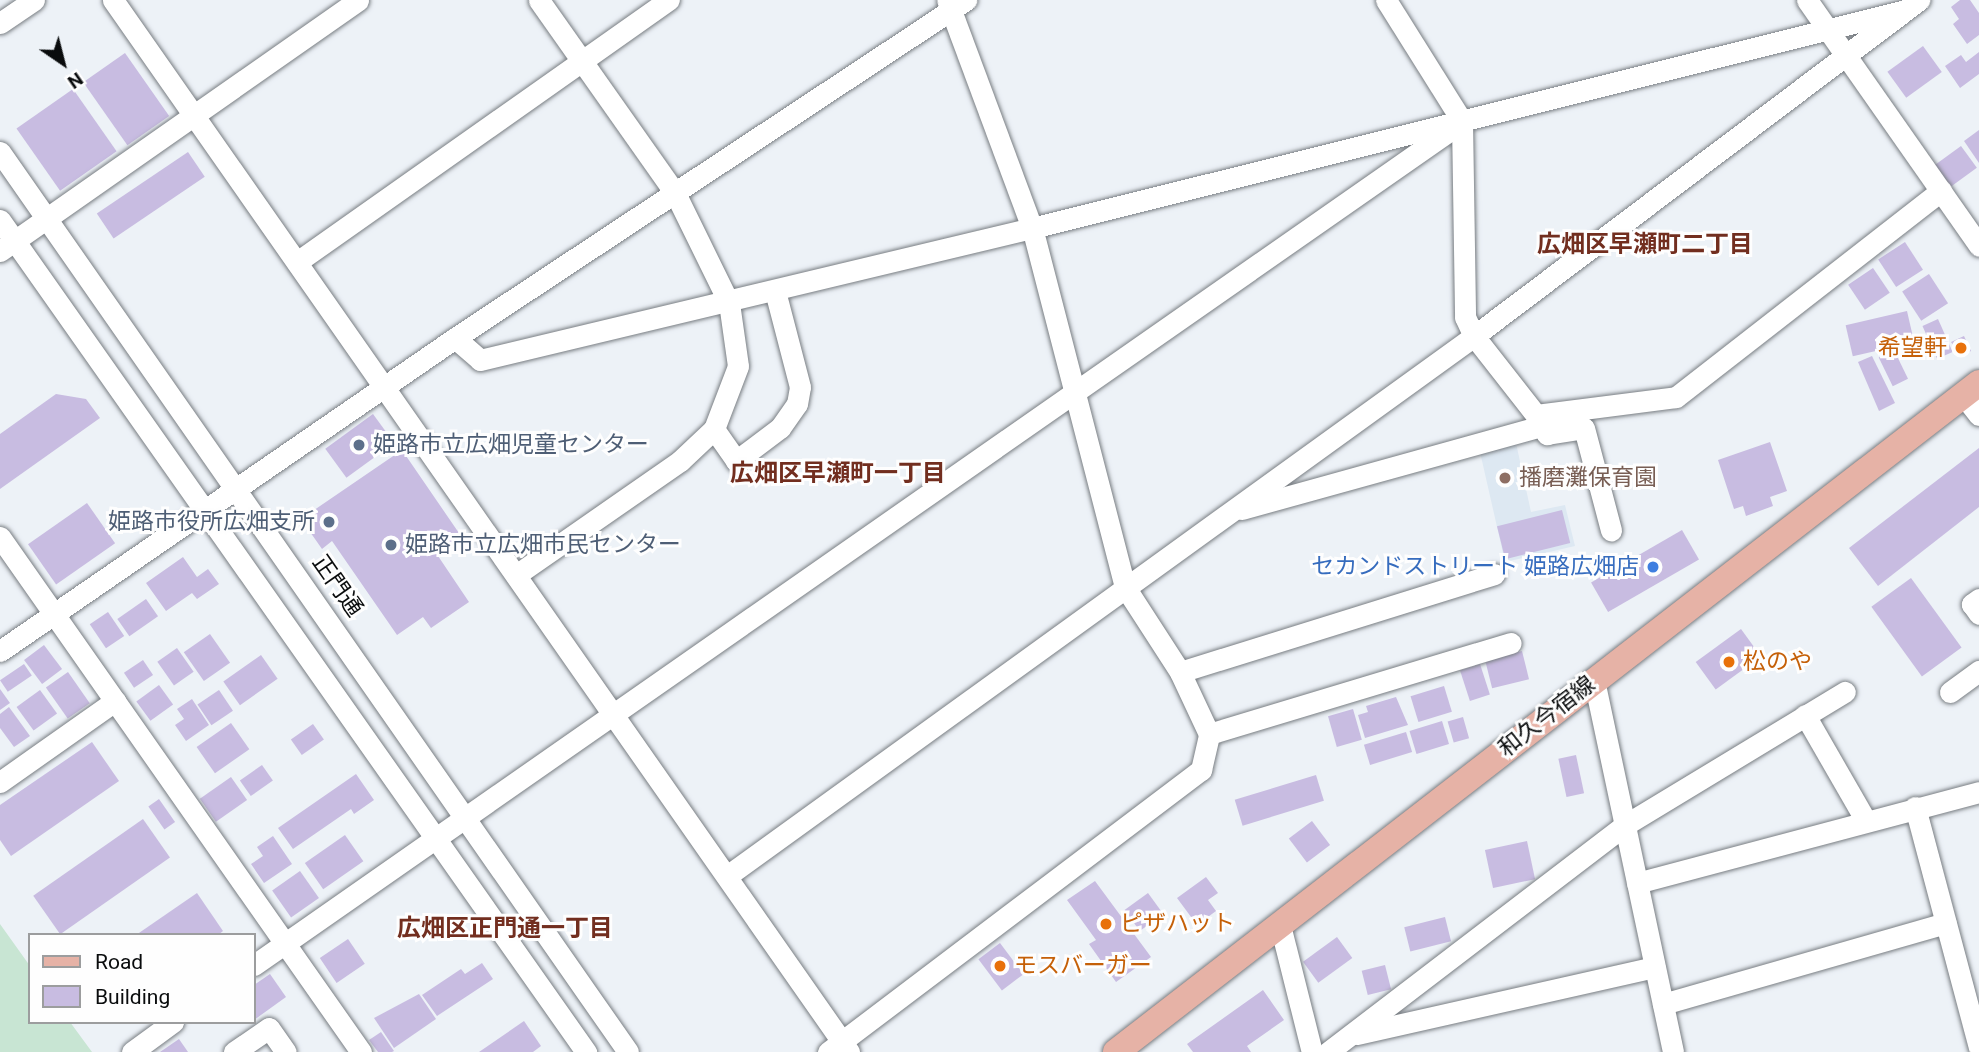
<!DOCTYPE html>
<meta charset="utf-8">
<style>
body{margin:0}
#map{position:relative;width:1979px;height:1052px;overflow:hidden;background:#edf2f7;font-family:Roboto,"Noto Sans JP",sans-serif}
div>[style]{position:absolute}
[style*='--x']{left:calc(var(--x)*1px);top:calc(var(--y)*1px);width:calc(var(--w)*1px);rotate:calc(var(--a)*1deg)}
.built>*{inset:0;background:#dde8f2}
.green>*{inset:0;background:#c8e5d3}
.building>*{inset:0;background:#c8bce1;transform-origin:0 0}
.roads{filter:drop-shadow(0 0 2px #787d82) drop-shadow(0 0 2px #787d82)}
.minor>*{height:21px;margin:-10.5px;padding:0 10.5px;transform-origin:10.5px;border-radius:10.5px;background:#fff}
.major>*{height:26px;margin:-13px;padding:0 13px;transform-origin:13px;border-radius:13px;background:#e6b2a6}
.dots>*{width:19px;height:19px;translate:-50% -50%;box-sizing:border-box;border:4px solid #fefefe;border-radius:50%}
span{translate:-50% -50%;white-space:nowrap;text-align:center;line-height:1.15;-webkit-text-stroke:6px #fefefe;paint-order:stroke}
.food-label{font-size:23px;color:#c56008}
.right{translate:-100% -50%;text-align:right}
.left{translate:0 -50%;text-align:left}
.service-label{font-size:23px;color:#4e5e75}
.education-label{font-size:23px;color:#785e54}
.shop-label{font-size:23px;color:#366cbe}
.street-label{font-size:23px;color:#0a0c0d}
.neighbourhood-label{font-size:24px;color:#722e1f;font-weight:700}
.legend{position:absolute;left:28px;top:933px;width:228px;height:91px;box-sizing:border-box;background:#fefefe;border:2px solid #9c9d9e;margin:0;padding:9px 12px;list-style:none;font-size:21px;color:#0a0c0d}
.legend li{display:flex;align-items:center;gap:14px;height:35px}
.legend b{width:35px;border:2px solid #9c9d9e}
.north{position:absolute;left:28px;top:28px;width:70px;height:70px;-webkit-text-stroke:5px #fefefe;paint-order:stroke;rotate:145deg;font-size:19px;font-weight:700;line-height:28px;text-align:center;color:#0a0c0d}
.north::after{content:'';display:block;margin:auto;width:24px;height:32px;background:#0a0c0d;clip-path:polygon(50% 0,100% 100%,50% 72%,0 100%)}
</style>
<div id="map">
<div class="built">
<div style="clip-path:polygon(1516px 443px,1531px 512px,1565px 505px,1575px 546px,1505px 562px,1480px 452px)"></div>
</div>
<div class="green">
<div style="clip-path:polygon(0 924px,30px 966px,30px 1022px,70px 1022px,92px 1052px,0 1052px)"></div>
</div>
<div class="building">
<div style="clip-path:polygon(1960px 0,1970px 0,1979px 13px,1979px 35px,1967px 44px,1953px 24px,1959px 19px,1951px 7px)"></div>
<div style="left:1923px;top:46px;width:32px;height:44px;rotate:54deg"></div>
<div style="clip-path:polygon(1979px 52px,1979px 74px,1960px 88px,1945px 66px,1961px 55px,1966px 62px)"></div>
<div style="left:125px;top:53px;width:77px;height:51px;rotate:55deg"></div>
<div style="left:73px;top:89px;width:76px;height:69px;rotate:55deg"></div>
<div style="clip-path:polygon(1979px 130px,1979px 163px,1964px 141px)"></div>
<div style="left:1961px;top:146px;width:27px;height:34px;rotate:54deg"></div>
<div style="left:188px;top:152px;width:30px;height:110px;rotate:56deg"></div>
<div style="left:1905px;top:242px;width:33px;height:32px;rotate:57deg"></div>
<div style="left:1873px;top:268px;width:30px;height:30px;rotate:56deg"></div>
<div style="left:1929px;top:274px;width:35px;height:32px;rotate:57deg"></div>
<div style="left:1907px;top:311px;width:32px;height:63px;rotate:77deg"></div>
<div style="left:1938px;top:319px;width:36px;height:17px;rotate:66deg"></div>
<div style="clip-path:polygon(1964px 336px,1971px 351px,1960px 357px,1951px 342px)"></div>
<div style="left:1894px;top:350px;width:32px;height:17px;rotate:64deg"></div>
<div style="clip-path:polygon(1872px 356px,1895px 403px,1879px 411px,1858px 362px)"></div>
<div style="clip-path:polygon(56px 394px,86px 399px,100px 418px,0 489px,0 434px)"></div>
<div style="left:373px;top:414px;width:36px;height:59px;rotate:54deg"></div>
<div style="clip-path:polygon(1770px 442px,1787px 491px,1770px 497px,1773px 506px,1746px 516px,1743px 506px,1734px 509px,1718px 460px)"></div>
<div style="clip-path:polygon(1979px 448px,1979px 507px,1878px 586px,1849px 548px)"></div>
<div style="clip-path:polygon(402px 450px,461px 536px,436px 553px,469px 602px,431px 628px,423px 617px,397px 635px,332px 541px,322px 549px,301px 519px)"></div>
<div style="left:87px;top:503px;width:49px;height:72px;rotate:55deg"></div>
<div style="left:1562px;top:510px;width:34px;height:67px;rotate:76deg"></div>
<div style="left:1682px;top:530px;width:34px;height:105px;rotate:60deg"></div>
<div style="clip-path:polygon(183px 557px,197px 577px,208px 569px,219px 584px,197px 599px,192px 593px,166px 611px,146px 583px)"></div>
<div style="left:1911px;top:578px;width:86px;height:49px;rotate:54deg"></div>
<div style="left:146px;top:599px;width:21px;height:35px;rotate:55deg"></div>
<div style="left:108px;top:612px;width:29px;height:22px;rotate:56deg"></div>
<div style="left:1741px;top:629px;width:34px;height:56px;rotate:54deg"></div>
<div style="left:210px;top:634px;width:35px;height:32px;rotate:55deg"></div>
<div style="left:44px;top:645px;width:30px;height:25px;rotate:53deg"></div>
<div style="left:177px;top:648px;width:29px;height:24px;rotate:55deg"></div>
<div style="left:1522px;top:651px;width:29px;height:38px;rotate:76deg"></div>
<div style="left:261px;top:655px;width:29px;height:46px;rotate:55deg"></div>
<div style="left:143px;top:660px;width:18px;height:23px;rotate:56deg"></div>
<div style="left:24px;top:664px;width:14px;height:29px;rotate:56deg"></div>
<div style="left:1480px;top:664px;width:32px;height:21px;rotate:72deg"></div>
<div style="left:68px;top:672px;width:38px;height:27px;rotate:55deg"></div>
<div style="left:159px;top:685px;width:24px;height:28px;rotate:54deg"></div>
<div style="left:1444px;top:686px;width:27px;height:35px;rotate:73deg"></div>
<div style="clip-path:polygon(0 689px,10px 703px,0 710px)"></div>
<div style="left:40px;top:690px;width:29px;height:29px;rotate:54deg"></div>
<div style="left:219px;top:690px;width:25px;height:26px;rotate:56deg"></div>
<div style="clip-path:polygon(1396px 697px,1408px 725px,1365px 738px,1358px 715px,1368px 712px,1366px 706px)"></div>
<div style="clip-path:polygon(192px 699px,209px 725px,186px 741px,175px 725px,184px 719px,177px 709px)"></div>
<div style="clip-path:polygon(9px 707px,30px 736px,14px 747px,0 728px,0 714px)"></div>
<div style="left:1353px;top:709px;width:32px;height:26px;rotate:74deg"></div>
<div style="left:1463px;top:717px;width:22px;height:16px;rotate:74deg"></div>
<div style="left:1442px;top:721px;width:24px;height:34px;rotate:73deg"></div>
<div style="left:231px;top:723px;width:32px;height:42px;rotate:55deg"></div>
<div style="left:313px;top:724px;width:19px;height:27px;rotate:55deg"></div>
<div style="left:1406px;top:732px;width:21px;height:44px;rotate:73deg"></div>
<div style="clip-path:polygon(92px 742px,119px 781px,11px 856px,0 840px,0 805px)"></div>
<div style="left:1576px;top:755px;width:39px;height:18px;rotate:78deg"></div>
<div style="left:262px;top:765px;width:19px;height:27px;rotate:55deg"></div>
<div style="clip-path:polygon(356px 774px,374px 800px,354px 814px,351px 809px,293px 849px,278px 828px)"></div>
<div style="left:1316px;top:775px;width:27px;height:85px;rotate:73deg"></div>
<div style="left:231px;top:777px;width:28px;height:38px;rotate:55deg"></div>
<div style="left:159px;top:799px;width:28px;height:13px;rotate:55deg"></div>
<div style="left:143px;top:819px;width:47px;height:134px;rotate:55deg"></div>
<div style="left:1312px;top:821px;width:30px;height:29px;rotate:53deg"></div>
<div style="left:345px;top:835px;width:32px;height:49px;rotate:55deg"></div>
<div style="clip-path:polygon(273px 836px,292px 864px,264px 883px,251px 864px,263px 856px,257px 847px)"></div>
<div style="left:1527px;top:841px;width:39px;height:43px;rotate:78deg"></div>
<div style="left:300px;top:871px;width:33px;height:34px;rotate:55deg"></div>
<div style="clip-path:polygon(1206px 877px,1218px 893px,1208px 900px,1216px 911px,1197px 925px,1177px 898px)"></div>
<div style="clip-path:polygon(1095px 881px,1151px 957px,1116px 982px,1089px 944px,1096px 940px,1067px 900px)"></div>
<div style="clip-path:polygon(197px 893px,223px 931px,218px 935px,136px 935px)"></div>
<div style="left:1148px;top:893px;width:26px;height:29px;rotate:54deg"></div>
<div style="left:1445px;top:917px;width:25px;height:42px;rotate:76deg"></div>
<div style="left:1337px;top:937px;width:26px;height:42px;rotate:54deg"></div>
<div style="left:348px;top:939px;width:30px;height:34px;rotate:56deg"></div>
<div style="left:1000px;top:943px;width:39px;height:27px;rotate:53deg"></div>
<div style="clip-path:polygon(482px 963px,493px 979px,437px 1016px,422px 995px,461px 969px,465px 974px)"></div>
<div style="left:1385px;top:965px;width:25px;height:24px;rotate:76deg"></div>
<div style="clip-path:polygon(270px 974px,286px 997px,254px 1020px,254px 985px)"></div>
<div style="clip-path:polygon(1263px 990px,1284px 1020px,1247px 1046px,1251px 1052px,1193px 1052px,1187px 1044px)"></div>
<div style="clip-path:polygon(419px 994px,436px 1019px,394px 1048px,374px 1018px)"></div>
<div style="clip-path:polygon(524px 1021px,541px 1046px,533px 1052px,479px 1052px)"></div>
<div style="clip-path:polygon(381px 1032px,394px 1051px,392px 1052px,378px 1052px,369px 1040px)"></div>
<div style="clip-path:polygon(179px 1039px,188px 1052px,160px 1052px)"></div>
</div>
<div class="roads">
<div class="minor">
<div style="--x:113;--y:0;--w:1284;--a:55.02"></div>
<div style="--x:1386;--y:0;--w:143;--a:57.9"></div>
<div style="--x:1462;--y:121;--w:196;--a:89.1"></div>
<div style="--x:1465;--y:317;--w:21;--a:65"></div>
<div style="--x:1474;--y:336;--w:100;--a:51.9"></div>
<div style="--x:1536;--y:415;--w:141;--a:-7.3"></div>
<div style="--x:1676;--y:397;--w:336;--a:-37.9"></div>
<div style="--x:1807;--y:0;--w:300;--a:55"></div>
<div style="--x:0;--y:23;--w:41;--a:-34.1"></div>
<div style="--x:0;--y:152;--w:1097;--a:55.09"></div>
<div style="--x:0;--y:220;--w:1018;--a:54.84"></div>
<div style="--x:0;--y:251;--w:437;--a:-35"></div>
<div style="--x:297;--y:262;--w:455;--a:-35.2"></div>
<div style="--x:455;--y:338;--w:33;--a:41"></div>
<div style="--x:480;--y:360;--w:568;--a:-13.45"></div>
<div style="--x:1032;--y:228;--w:897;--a:-14.01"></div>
<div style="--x:1964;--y:396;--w:24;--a:52"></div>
<div style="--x:1537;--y:417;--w:20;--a:60"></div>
<div style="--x:1547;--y:434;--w:37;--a:-9"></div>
<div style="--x:1584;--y:428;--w:106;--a:75.2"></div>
<div style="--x:714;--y:429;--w:39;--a:55"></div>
<div style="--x:736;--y:461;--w:55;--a:-36.9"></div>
<div style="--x:780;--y:428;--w:29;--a:-55"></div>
<div style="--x:797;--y:404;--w:17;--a:-80"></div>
<div style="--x:800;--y:387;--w:99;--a:-104.6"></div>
<div style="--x:1242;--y:509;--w:311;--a:-15.5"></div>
<div style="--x:0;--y:537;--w:629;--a:54.97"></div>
<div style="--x:516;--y:575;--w:200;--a:-34.8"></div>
<div style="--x:680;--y:461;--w:47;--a:-43.3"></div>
<div style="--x:714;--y:429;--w:67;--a:-69.1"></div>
<div style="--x:738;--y:366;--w:64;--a:-98.1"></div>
<div style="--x:729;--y:303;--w:123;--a:-116.1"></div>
<div style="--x:675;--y:193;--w:236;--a:-125.2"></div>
<div style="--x:1979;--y:599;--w:9;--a:144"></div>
<div style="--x:1972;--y:604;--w:12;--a:55"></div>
<div style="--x:0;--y:651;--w:552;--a:-34.52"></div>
<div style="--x:455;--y:338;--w:613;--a:-33.48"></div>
<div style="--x:1180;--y:672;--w:329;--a:-17.3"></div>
<div style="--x:1594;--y:680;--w:380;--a:78"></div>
<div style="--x:1950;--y:692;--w:36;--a:-36"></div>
<div style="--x:1805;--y:715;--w:122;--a:60.1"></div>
<div style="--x:1209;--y:734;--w:315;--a:-16.8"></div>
<div style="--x:0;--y:782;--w:141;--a:-35.2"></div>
<div style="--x:1915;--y:807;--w:249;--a:75.1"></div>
<div style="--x:727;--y:876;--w:922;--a:-35.86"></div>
<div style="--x:1474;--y:336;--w:558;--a:-37.05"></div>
<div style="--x:1637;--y:883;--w:354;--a:-14.9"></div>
<div style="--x:1280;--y:925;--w:131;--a:75.9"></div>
<div style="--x:254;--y:965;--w:1461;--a:-34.91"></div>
<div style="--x:1663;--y:1004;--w:294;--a:-16"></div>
<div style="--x:1357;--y:1034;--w:305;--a:-12.7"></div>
<div style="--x:132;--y:1052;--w:51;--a:-36.2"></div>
<div style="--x:234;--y:1052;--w:42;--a:-34.4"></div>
<div style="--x:269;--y:1028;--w:29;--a:55"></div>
<div style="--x:828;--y:1052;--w:468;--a:-37.1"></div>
<div style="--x:1201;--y:770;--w:37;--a:-77"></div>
<div style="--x:1209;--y:734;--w:68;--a:-115.1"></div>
<div style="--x:1180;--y:672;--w:101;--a:-122.9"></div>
<div style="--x:1125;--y:587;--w:371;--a:-104.5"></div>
<div style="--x:1032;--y:228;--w:243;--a:-110.4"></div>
<div style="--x:1328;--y:1052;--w:374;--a:-37.4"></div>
<div style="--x:1625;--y:825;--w:257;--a:-31.2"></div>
</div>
<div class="major">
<div style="--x:1116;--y:1052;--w:1092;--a:-37.78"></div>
</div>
</div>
<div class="dots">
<div style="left:1961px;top:348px;background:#e8710a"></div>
<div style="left:359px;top:445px;background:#5c6f8a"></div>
<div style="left:1505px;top:478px;background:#8d6e63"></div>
<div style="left:329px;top:522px;background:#5c6f8a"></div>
<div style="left:391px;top:545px;background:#5c6f8a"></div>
<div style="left:1653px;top:567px;background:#3f7fe0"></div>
<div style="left:1729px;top:662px;background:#e8710a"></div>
<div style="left:1106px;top:924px;background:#e8710a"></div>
<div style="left:1000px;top:966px;background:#e8710a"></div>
</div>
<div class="food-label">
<span class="right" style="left:1947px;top:348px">希望軒</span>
<span class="left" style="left:1743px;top:662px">松のや</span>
<span class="left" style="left:1120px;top:924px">ピザハット</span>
<span class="left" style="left:1014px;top:966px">モスバーガー</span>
</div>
<div class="service-label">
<span class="left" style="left:373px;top:445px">姫路市立広畑児童センター</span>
<span class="right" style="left:315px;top:522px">姫路市役所広畑支所</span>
<span class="left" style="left:405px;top:545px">姫路市立広畑市民センター</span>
</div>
<div class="education-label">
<span class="left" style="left:1519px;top:478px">播磨灘保育園</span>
</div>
<div class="shop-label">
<span class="right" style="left:1639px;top:567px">セカンドストリート 姫路広畑店</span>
</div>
<div class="street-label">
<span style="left:337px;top:586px;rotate:55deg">正門通</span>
<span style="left:1547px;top:717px;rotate:-38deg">和久今宿線</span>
</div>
<div class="neighbourhood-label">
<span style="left:1645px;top:245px">広畑区早瀬町二丁目</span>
<span style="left:838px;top:474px">広畑区早瀬町一丁目</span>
<span style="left:505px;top:929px">広畑区正門通一丁目</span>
</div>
<ul class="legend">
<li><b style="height:9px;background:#e6b2a6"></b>Road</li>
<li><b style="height:19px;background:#c8bce1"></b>Building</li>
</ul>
<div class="north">N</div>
</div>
